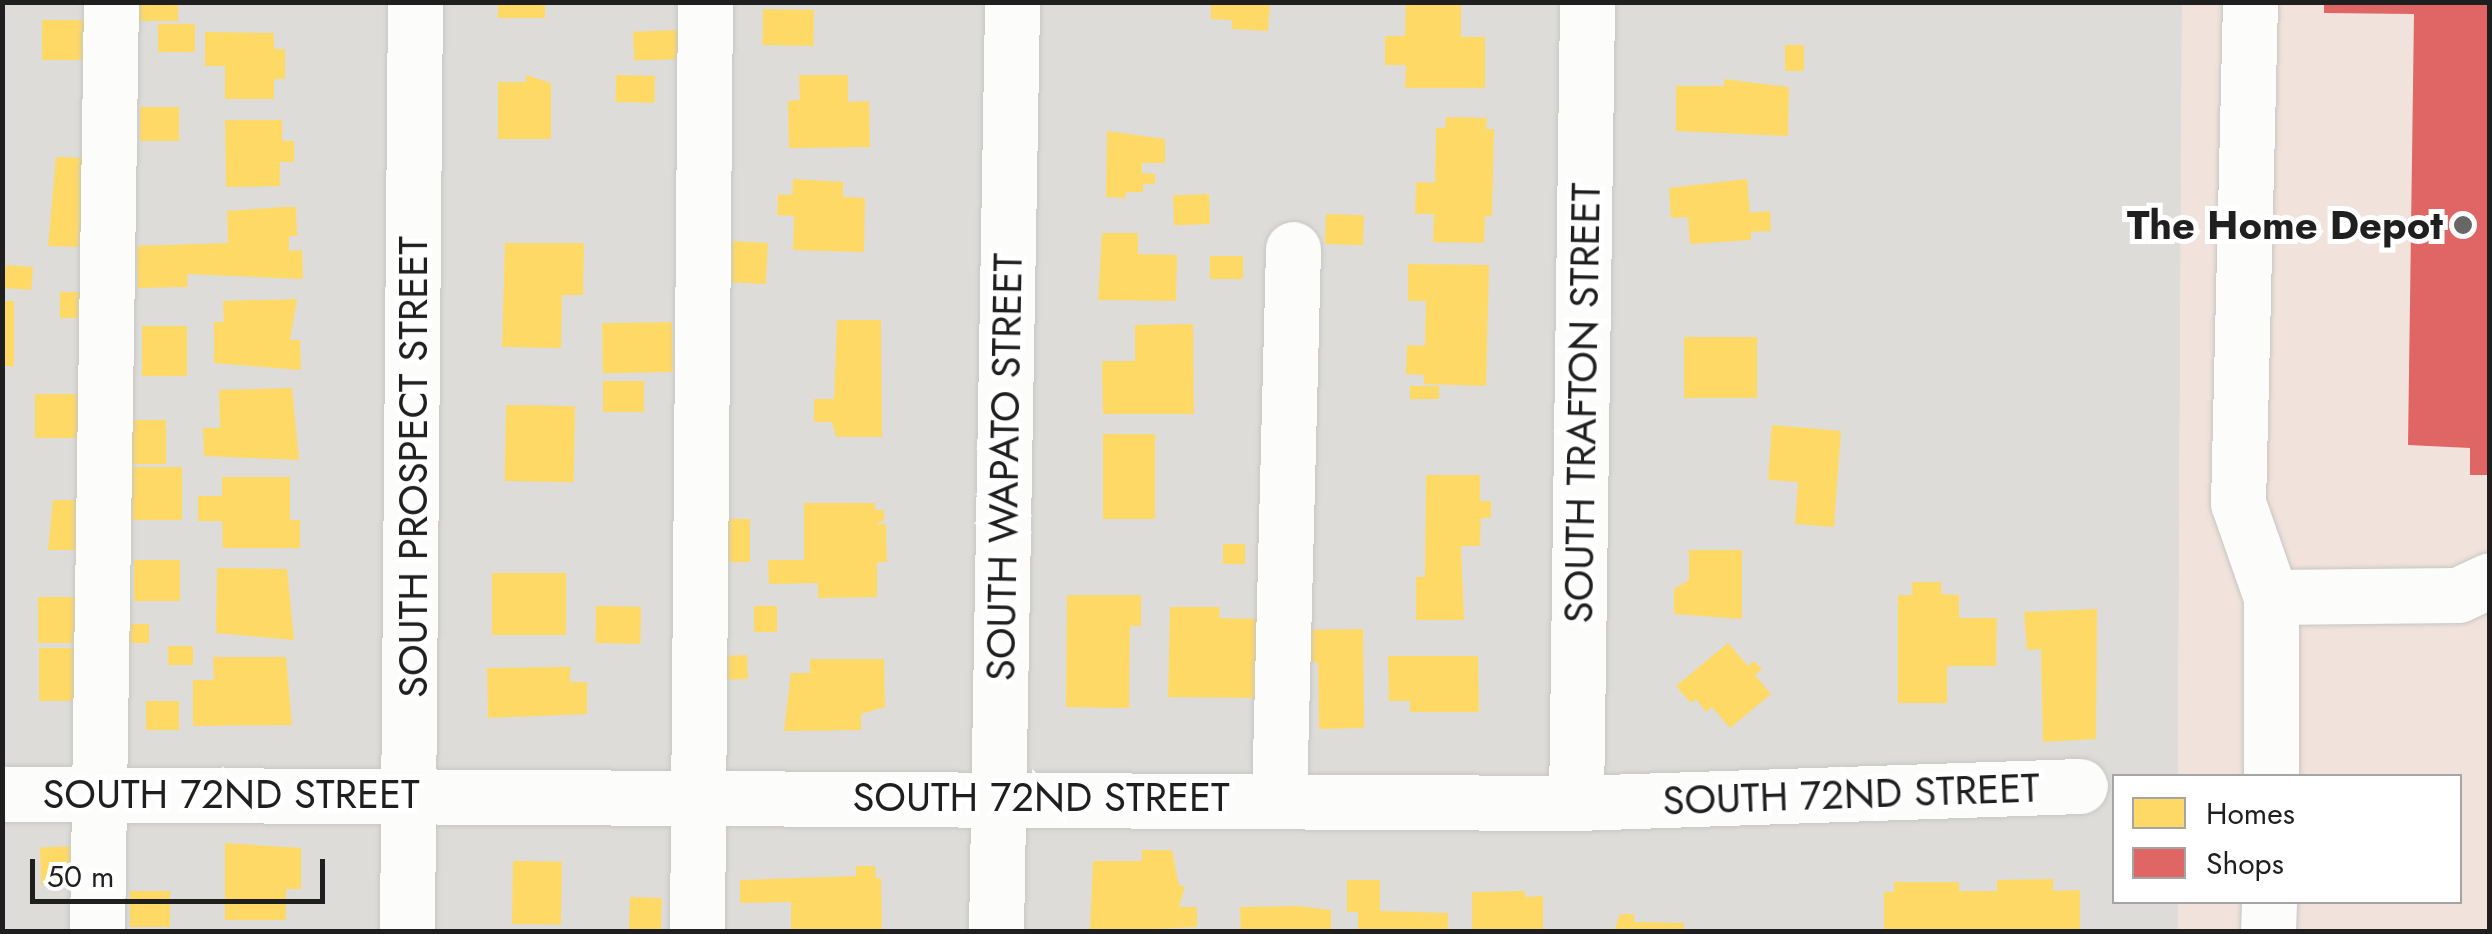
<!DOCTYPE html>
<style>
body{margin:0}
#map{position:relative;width:2492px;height:934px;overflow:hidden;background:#eeede7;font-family:Jost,sans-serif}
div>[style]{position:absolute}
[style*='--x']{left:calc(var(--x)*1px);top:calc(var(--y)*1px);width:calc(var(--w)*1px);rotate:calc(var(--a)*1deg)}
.residential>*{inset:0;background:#dddcd9}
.commercial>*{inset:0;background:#f1e3db}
.homes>*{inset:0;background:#ffd966;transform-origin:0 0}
.shops>*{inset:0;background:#e06666}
.roads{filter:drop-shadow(0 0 2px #c6c6c3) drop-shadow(0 0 2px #c6c6c3)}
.minor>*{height:55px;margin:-27.5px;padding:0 27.5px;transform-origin:27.5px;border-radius:27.5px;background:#fcfcfb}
.dots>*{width:28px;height:28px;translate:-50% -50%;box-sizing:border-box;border:5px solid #fff;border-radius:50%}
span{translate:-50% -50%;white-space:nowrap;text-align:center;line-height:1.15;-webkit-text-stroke:10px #fff;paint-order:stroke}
.poi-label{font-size:40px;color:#1f1f1f;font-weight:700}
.right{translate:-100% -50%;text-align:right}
.street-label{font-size:40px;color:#1f1f1f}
.frame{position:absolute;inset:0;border:5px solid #1f1f1f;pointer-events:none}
.legend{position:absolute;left:2112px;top:774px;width:350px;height:130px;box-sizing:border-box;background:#fff;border:2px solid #a5a5a5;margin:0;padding:12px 18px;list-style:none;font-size:30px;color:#1f1f1f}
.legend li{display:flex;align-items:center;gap:20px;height:50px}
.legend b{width:50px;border:2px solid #a5a5a5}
.scale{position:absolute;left:30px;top:859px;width:295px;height:45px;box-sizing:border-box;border:5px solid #1f1f1f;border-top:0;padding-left:12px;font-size:30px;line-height:35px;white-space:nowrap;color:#1f1f1f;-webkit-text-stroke:8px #fff;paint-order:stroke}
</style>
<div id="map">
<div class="residential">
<div style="clip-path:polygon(2px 3px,2182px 3px,2178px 776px,2114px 776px,2114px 902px,2178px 902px,2178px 931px,3px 931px)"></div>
</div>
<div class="commercial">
<div style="clip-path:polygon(2182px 3px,2489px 3px,2489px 931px,2178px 931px,2178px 902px,2460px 902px,2460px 776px,2178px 776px)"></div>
</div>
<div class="homes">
<div style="left:127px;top:2px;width:51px;height:19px"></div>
<div style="left:498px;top:2px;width:47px;height:16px"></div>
<div style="clip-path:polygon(1211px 2px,1270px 2px,1268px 31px,1232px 29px,1232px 20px,1211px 19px)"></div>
<div style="clip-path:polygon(1406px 2px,1461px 2px,1461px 37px,1485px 37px,1485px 88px,1405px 88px,1406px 65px,1385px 65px,1385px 36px,1405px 36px)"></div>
<div style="left:763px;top:9px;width:51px;height:36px;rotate:1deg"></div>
<div style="left:42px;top:20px;width:50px;height:40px"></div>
<div style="left:158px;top:24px;width:37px;height:28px"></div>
<div style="left:680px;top:30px;width:29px;height:47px;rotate:88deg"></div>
<div style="clip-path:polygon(205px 32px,274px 33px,274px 49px,285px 49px,285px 79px,274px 79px,274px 99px,225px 99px,225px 66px,205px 66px)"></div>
<div style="left:1785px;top:45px;width:19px;height:26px"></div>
<div style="clip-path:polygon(526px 75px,551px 83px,551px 139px,498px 139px,498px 82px,526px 82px)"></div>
<div style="left:616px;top:75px;width:39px;height:27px;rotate:1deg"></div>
<div style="clip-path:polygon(799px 75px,848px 75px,848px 102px,869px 101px,870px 147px,789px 148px,788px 101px,800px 100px)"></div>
<div style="clip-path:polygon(1724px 79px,1789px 87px,1788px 136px,1676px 131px,1676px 86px,1724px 86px)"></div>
<div style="left:140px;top:107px;width:39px;height:34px"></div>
<div style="clip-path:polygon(1446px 117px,1487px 118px,1486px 129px,1494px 129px,1492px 216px,1485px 216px,1484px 243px,1433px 242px,1434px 214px,1415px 214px,1416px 182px,1435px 183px,1436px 128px,1445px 128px)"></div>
<div style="clip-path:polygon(225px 120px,282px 120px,282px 141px,294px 141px,294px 162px,280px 162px,280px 186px,226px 187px)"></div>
<div style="clip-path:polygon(1107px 131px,1165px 139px,1165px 163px,1142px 163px,1142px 173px,1155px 174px,1155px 184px,1143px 184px,1143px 192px,1126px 192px,1126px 198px,1106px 197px)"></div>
<div style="clip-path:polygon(56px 157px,87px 158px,85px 247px,48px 246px)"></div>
<div style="clip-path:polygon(793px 179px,843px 182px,843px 197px,865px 198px,864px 252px,793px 250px,794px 216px,777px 215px,778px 194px,792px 195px)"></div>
<div style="clip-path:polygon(1747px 179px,1750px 213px,1770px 211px,1771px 231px,1751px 232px,1751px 240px,1690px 244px,1688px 217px,1671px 218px,1669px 188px)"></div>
<div style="left:1209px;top:194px;width:30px;height:36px;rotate:88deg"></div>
<div style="clip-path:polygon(283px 207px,296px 207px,297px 236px,289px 236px,289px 251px,302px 250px,303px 279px,187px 274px,188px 287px,138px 288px,137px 246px,228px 243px,227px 211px)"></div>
<div style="left:1326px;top:214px;width:38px;height:30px;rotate:2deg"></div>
<div style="clip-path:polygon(1102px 233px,1138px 233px,1138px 254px,1177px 255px,1176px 301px,1098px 300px)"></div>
<div style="left:729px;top:241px;width:39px;height:41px;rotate:3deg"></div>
<div style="clip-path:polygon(505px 243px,584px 243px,583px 295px,562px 295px,561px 348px,502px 347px)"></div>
<div style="left:1243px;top:256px;width:23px;height:33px;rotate:90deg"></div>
<div style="clip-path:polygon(1408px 264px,1489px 265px,1486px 386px,1424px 384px,1424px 375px,1406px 374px,1407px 345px,1425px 346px,1426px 301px,1408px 301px)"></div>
<div style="left:6px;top:265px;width:27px;height:23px;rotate:4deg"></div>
<div style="left:60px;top:292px;width:25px;height:26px"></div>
<div style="clip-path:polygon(297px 299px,290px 340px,300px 340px,301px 370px,214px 363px,214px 322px,224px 322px,223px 301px)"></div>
<div style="left:2px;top:301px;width:12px;height:65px"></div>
<div style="clip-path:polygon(837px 320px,881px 320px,882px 437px,836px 437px,832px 422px,814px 422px,814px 399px,834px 399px)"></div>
<div style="left:672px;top:322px;width:50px;height:70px;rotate:89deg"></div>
<div style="clip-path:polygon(1193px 324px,1194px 414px,1103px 414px,1102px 361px,1135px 361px,1135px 325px)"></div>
<div style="left:142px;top:326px;width:45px;height:50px"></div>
<div style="left:1684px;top:337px;width:73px;height:61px"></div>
<div style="left:603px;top:381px;width:41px;height:31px"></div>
<div style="left:1410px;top:386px;width:29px;height:13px"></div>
<div style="clip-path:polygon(292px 388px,299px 460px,204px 456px,203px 428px,220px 428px,219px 390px)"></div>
<div style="left:35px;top:394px;width:45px;height:44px"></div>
<div style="left:506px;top:405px;width:69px;height:76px;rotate:1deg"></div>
<div style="left:125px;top:420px;width:41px;height:44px"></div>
<div style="clip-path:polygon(1772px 425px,1841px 431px,1834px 527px,1795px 524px,1798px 482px,1768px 480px)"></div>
<div style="left:1103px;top:434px;width:52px;height:85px"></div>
<div style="left:132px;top:467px;width:50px;height:53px"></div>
<div style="clip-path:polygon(1426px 475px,1480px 475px,1480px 501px,1491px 501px,1491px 518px,1481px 518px,1480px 546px,1461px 546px,1464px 620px,1416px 620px,1416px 577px,1425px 577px)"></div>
<div style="clip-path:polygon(222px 477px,290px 477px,290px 520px,300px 520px,300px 548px,223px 548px,222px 521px,198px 521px,198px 496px,222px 496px)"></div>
<div style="clip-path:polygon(53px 500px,76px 500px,88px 550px,48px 550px)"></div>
<div style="clip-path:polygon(804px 503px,875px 503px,875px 510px,884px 510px,884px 520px,876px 524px,886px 524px,887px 562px,877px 562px,877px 597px,818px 598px,818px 583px,769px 584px,768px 560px,804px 560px)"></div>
<div style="left:719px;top:519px;width:31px;height:43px"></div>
<div style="left:1223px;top:544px;width:22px;height:20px"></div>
<div style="clip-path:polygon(1689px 550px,1742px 550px,1742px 619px,1674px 614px,1674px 589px,1689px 580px)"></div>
<div style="left:134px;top:560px;width:46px;height:41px"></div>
<div style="clip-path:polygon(217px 568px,287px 569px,294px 640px,216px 633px)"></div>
<div style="left:492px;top:573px;width:74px;height:62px"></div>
<div style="clip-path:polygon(1912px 582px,1941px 582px,1941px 594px,1959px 595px,1959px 618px,1997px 618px,1996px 666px,1947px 666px,1947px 703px,1898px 703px,1898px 595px,1912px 595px)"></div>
<div style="clip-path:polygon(1067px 595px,1141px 595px,1141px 626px,1130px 626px,1129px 708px,1066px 707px)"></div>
<div style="left:38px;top:597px;width:47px;height:46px"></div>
<div style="left:596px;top:606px;width:45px;height:37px;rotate:1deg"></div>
<div style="left:754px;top:606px;width:23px;height:26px"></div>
<div style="clip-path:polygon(1170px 607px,1220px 607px,1219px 618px,1265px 619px,1263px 698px,1168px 697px)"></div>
<div style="clip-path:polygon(2097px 609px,2096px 739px,2043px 742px,2041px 649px,2027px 650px,2024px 612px)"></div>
<div style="left:124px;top:624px;width:25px;height:19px"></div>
<div style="clip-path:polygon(1363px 629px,1364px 728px,1319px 729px,1318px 662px,1299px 662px,1298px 630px)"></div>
<div style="clip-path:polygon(1728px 643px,1748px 666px,1754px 661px,1762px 669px,1755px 675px,1771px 694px,1730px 728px,1712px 707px,1706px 712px,1696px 699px,1691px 703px,1676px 686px)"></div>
<div style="left:168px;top:646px;width:25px;height:19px"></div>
<div style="left:39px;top:648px;width:45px;height:53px"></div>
<div style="left:747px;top:655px;width:24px;height:22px;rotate:88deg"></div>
<div style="clip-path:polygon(1388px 656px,1478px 656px,1479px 712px,1410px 712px,1410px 701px,1389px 701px)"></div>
<div style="clip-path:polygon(213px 657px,286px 657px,292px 725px,193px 726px,193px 680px,214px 680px)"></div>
<div style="clip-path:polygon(810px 659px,884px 659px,885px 707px,861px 714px,861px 730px,784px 731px,791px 673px,810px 673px)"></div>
<div style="clip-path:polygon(570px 667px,570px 682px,587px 682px,587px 714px,488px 718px,487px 668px)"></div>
<div style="left:146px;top:701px;width:33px;height:29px"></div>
<div style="clip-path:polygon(225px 843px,301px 848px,301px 889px,286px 889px,286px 920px,225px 920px)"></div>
<div style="left:80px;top:846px;width:38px;height:40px;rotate:88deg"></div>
<div style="clip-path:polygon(1142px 850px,1172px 850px,1179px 886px,1185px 886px,1179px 907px,1197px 907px,1197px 927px,1090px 932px,1093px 861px,1142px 861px)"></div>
<div style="left:513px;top:861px;width:49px;height:63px;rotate:1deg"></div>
<div style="clip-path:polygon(856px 866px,875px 866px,876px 878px,881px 878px,882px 929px,791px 930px,791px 902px,740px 903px,740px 880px,856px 876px)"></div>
<div style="clip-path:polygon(2053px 879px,2053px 891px,2080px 890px,2080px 932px,1884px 932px,1884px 892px,1894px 892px,1894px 882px,1959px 882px,1959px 891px,1997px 891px,1997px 880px)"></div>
<div style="clip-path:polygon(1347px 880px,1380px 880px,1380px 911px,1448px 913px,1448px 932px,1358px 932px,1358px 912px,1347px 912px)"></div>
<div style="left:130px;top:891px;width:40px;height:36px"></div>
<div style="clip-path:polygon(1525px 891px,1525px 897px,1543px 896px,1543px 932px,1472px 932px,1472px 892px)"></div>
<div style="left:630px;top:897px;width:32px;height:35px;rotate:2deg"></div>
<div style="clip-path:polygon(1298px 906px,1331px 910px,1331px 932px,1241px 932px,1240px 907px)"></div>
<div style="clip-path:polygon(1620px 914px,1634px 914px,1634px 922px,1684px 923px,1684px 932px,1614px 932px)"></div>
</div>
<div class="shops">
<div style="clip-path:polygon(2324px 2px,2490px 2px,2490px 475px,2470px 475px,2470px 448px,2408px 445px,2414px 14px,2324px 13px)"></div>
</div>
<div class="roads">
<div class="minor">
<div style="--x:2250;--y:2;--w:501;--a:91.37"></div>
<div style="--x:2238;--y:503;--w:100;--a:70.7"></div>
<div style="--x:2271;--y:597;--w:179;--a:90"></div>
<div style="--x:2271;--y:597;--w:187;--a:-0.6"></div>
<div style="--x:2458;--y:595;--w:35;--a:-25"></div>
<div style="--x:2;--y:794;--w:1574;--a:0.33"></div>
<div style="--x:1576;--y:803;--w:504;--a:-1.93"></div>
<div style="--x:1279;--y:799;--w:550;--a:-88.54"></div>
<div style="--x:1576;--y:803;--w:801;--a:-89.21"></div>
<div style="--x:97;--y:932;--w:930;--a:-89.14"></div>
<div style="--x:407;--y:932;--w:930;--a:-89.51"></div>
<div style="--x:697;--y:932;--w:930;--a:-89.51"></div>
<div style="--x:996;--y:932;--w:930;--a:-89.01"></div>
<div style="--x:2268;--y:932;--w:30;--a:-88"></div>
</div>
</div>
<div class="dots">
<div style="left:2463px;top:225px;background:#676765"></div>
</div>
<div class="poi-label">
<span class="right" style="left:2443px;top:225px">The Home Depot</span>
</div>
<div class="street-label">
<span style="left:1582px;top:403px;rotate:-89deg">SOUTH TRAFTON STREET</span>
<span style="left:413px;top:467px;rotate:-90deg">SOUTH PROSPECT STREET</span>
<span style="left:1004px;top:467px;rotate:-89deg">SOUTH WAPATO STREET</span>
<span style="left:231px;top:794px">SOUTH 72ND STREET</span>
<span style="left:1851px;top:794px;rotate:-2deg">SOUTH 72ND STREET</span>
<span style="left:1041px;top:797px">SOUTH 72ND STREET</span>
</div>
<div class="frame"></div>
<ul class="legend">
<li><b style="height:28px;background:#ffd966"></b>Homes</li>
<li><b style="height:28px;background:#e06666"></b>Shops</li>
</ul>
<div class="scale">50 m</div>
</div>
